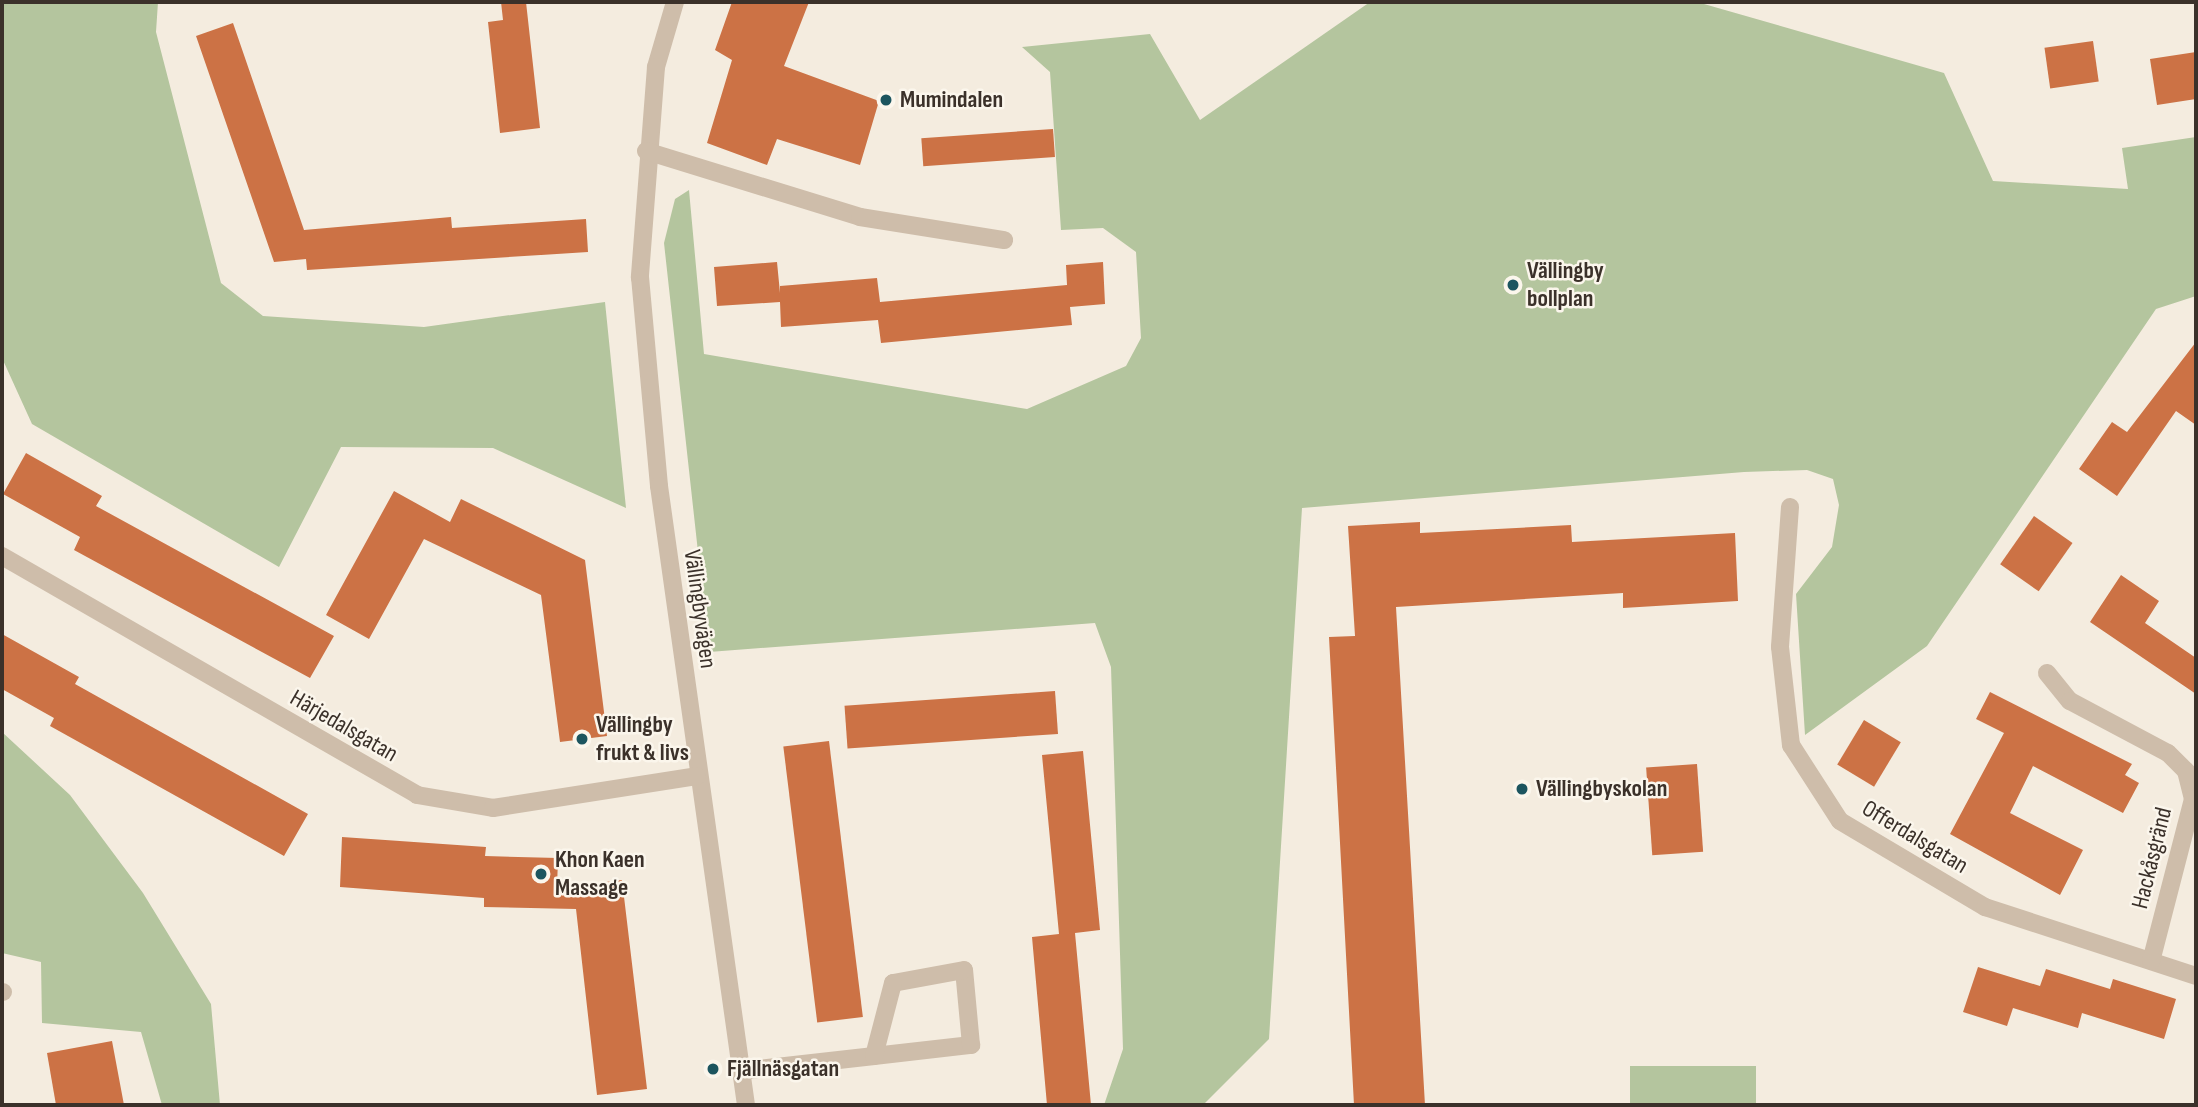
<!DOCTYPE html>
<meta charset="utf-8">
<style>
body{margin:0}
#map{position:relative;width:2198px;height:1107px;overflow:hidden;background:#f4ecdf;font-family:"Sofia Sans Condensed",sans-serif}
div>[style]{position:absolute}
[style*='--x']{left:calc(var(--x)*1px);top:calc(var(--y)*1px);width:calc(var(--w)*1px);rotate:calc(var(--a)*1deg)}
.green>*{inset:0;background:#b4c59e;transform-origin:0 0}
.building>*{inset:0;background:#cc7245;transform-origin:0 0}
.minor>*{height:18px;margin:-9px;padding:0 9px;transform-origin:9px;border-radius:9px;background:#cebdaa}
.dots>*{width:19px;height:19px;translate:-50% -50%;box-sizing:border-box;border:4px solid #fbf6ec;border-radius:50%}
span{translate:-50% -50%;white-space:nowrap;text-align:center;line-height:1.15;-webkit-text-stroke:5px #fbf6ec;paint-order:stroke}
.poi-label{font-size:24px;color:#3b312a;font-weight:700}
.left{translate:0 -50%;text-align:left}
.street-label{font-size:24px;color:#3b312a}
.frame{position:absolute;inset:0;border:4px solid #3b312a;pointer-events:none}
</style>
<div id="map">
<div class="green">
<div style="clip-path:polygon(2px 2px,158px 2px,156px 32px,221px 283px,263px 316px,424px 327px,605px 302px,626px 508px,493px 448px,341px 447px,279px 567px,32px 424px,2px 358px)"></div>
<div style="clip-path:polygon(1370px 2px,1697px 2px,1944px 73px,1993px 181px,2128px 189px,2122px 148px,2196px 137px,2196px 296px,2156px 309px,1927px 646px,1805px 735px,1796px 594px,1832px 547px,1839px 505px,1833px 479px,1807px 470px,1744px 472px,1302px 508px,1269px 1039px,1203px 1105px,1104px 1105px,1123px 1049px,1111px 667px,1095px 623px,709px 652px,664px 243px,675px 199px,689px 190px,704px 354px,1027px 409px,1126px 366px,1141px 338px,1136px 252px,1103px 228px,1061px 230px,1050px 72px,1022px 47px,1150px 34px,1200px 120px)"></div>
<div style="clip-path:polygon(2px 732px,70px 795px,143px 893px,211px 1004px,220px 1105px,162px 1105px,141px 1032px,42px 1023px,41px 962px,2px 953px)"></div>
<div style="left:1756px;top:1066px;width:39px;height:126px;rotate:90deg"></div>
</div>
<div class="building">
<div style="clip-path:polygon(501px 2px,526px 2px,540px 128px,500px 133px,488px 22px,503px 20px)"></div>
<div style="clip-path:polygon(732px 2px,809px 2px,784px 66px,879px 101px,860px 165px,777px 139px,767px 165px,707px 143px,732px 60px,715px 50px)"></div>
<div style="clip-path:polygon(233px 23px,304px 230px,451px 217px,452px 228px,586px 219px,588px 252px,307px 270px,306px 259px,274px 262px,196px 36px)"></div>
<div style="left:2093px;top:41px;width:41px;height:49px;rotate:82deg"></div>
<div style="clip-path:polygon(2196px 52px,2196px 99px,2157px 105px,2150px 59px)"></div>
<div style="left:1053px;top:129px;width:28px;height:132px;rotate:86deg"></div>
<div style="clip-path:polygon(777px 262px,780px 293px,780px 286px,877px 278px,880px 302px,1067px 285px,1066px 265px,1103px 262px,1105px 304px,1070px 307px,1072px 325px,881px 343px,878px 320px,781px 327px,780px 302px,717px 306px,714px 267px)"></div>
<div style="clip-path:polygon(2196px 342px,2196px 425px,2176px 411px,2117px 496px,2079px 469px,2112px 422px,2127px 432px)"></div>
<div style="clip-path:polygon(26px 453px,102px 496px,96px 506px,334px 636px,310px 678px,74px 550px,80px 537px,3px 494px)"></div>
<div style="clip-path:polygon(394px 491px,450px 522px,461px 499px,585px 560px,607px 736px,560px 742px,541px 595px,424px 539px,369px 639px,326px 615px)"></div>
<div style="left:2034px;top:516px;width:47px;height:59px;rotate:35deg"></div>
<div style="clip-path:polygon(1420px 522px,1420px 533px,1571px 525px,1572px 542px,1735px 533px,1738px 601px,1623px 608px,1623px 593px,1396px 607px,1425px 1105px,1354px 1105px,1329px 637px,1355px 636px,1348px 526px)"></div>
<div style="clip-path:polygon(2121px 575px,2159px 601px,2145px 623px,2196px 658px,2196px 694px,2090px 622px)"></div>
<div style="clip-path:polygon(2px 634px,79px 677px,75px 684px,308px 814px,284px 856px,50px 726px,54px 718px,2px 689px)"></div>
<div style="left:1055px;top:691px;width:43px;height:211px;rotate:86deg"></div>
<div style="clip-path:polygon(1990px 692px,2132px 764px,2125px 775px,2139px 783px,2123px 813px,2033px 766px,2010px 813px,2083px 850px,2060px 895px,1950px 834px,2004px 733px,1976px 719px)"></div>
<div style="left:1864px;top:720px;width:43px;height:52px;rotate:31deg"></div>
<div style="left:829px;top:741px;width:278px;height:46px;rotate:83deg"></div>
<div style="clip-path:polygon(1083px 751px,1100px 930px,1075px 933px,1091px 1105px,1047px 1105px,1032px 937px,1059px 934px,1042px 755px)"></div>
<div style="left:1697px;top:764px;width:88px;height:51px;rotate:86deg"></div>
<div style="clip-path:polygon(342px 837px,486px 847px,485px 856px,558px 858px,557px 888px,622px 880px,647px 1089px,597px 1095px,576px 909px,484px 907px,484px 898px,340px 887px)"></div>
<div style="clip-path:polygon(1978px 967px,2040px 986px,2046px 969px,2110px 989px,2113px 979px,2176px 999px,2164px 1039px,2082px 1013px,2078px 1028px,2013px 1008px,2007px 1026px,1963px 1012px)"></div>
<div style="clip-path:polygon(112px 1041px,124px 1105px,56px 1105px,47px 1053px)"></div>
</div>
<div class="minor">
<div style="--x:675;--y:2;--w:68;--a:106.3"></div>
<div style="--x:656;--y:67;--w:211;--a:94.4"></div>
<div style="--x:640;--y:277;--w:210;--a:84.8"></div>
<div style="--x:659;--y:486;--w:625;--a:82"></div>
<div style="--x:646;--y:151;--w:224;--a:17.1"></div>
<div style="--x:860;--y:217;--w:146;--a:9.1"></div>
<div style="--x:1790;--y:507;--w:140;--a:94.1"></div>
<div style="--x:1780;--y:647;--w:99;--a:83.6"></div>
<div style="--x:1791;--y:745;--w:90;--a:57.2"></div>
<div style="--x:1840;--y:821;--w:169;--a:30.7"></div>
<div style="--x:1985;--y:907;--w:222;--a:18.1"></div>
<div style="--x:2;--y:556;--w:479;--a:29.9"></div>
<div style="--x:417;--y:795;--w:77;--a:9.7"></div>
<div style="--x:493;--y:808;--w:206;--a:-8.9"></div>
<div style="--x:2047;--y:673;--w:36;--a:51"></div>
<div style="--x:2070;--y:701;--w:111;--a:28"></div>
<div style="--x:2168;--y:753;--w:25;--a:45"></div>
<div style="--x:2186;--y:771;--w:29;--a:76"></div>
<div style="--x:2193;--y:799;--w:167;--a:104.5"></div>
<div style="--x:2;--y:992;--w:1;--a:0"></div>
<div style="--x:741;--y:1071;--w:134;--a:-6.4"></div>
<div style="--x:874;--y:1056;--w:98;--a:-6.5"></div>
<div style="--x:971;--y:1045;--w:75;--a:-95.3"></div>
<div style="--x:964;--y:970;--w:72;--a:169.6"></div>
<div style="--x:893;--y:983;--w:75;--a:104.6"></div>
</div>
<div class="dots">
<div style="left:886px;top:100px;background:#1c555f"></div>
<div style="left:1513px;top:285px;background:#1c555f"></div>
<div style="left:582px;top:739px;background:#1c555f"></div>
<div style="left:1522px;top:789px;background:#1c555f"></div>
<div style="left:541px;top:874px;background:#1c555f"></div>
<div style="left:713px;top:1069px;background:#1c555f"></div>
</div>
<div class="poi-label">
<span class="left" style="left:900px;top:100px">Mumindalen</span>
<span class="left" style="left:1527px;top:285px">Vällingby<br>bollplan</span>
<span class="left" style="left:596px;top:739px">Vällingby<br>frukt &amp; livs</span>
<span class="left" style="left:1536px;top:789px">Vällingbyskolan</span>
<span class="left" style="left:555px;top:874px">Khon Kaen<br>Massage</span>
<span class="left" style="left:727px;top:1069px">Fjällnäsgatan</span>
</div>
<div class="street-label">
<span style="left:700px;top:609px;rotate:82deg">Vällingbyvägen</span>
<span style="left:344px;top:726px;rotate:30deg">Härjedalsgatan</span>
<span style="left:1915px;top:837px;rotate:31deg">Offerdalsgatan</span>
<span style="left:2152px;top:858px;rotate:-76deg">Hackåsgränd</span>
</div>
<div class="frame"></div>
</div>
